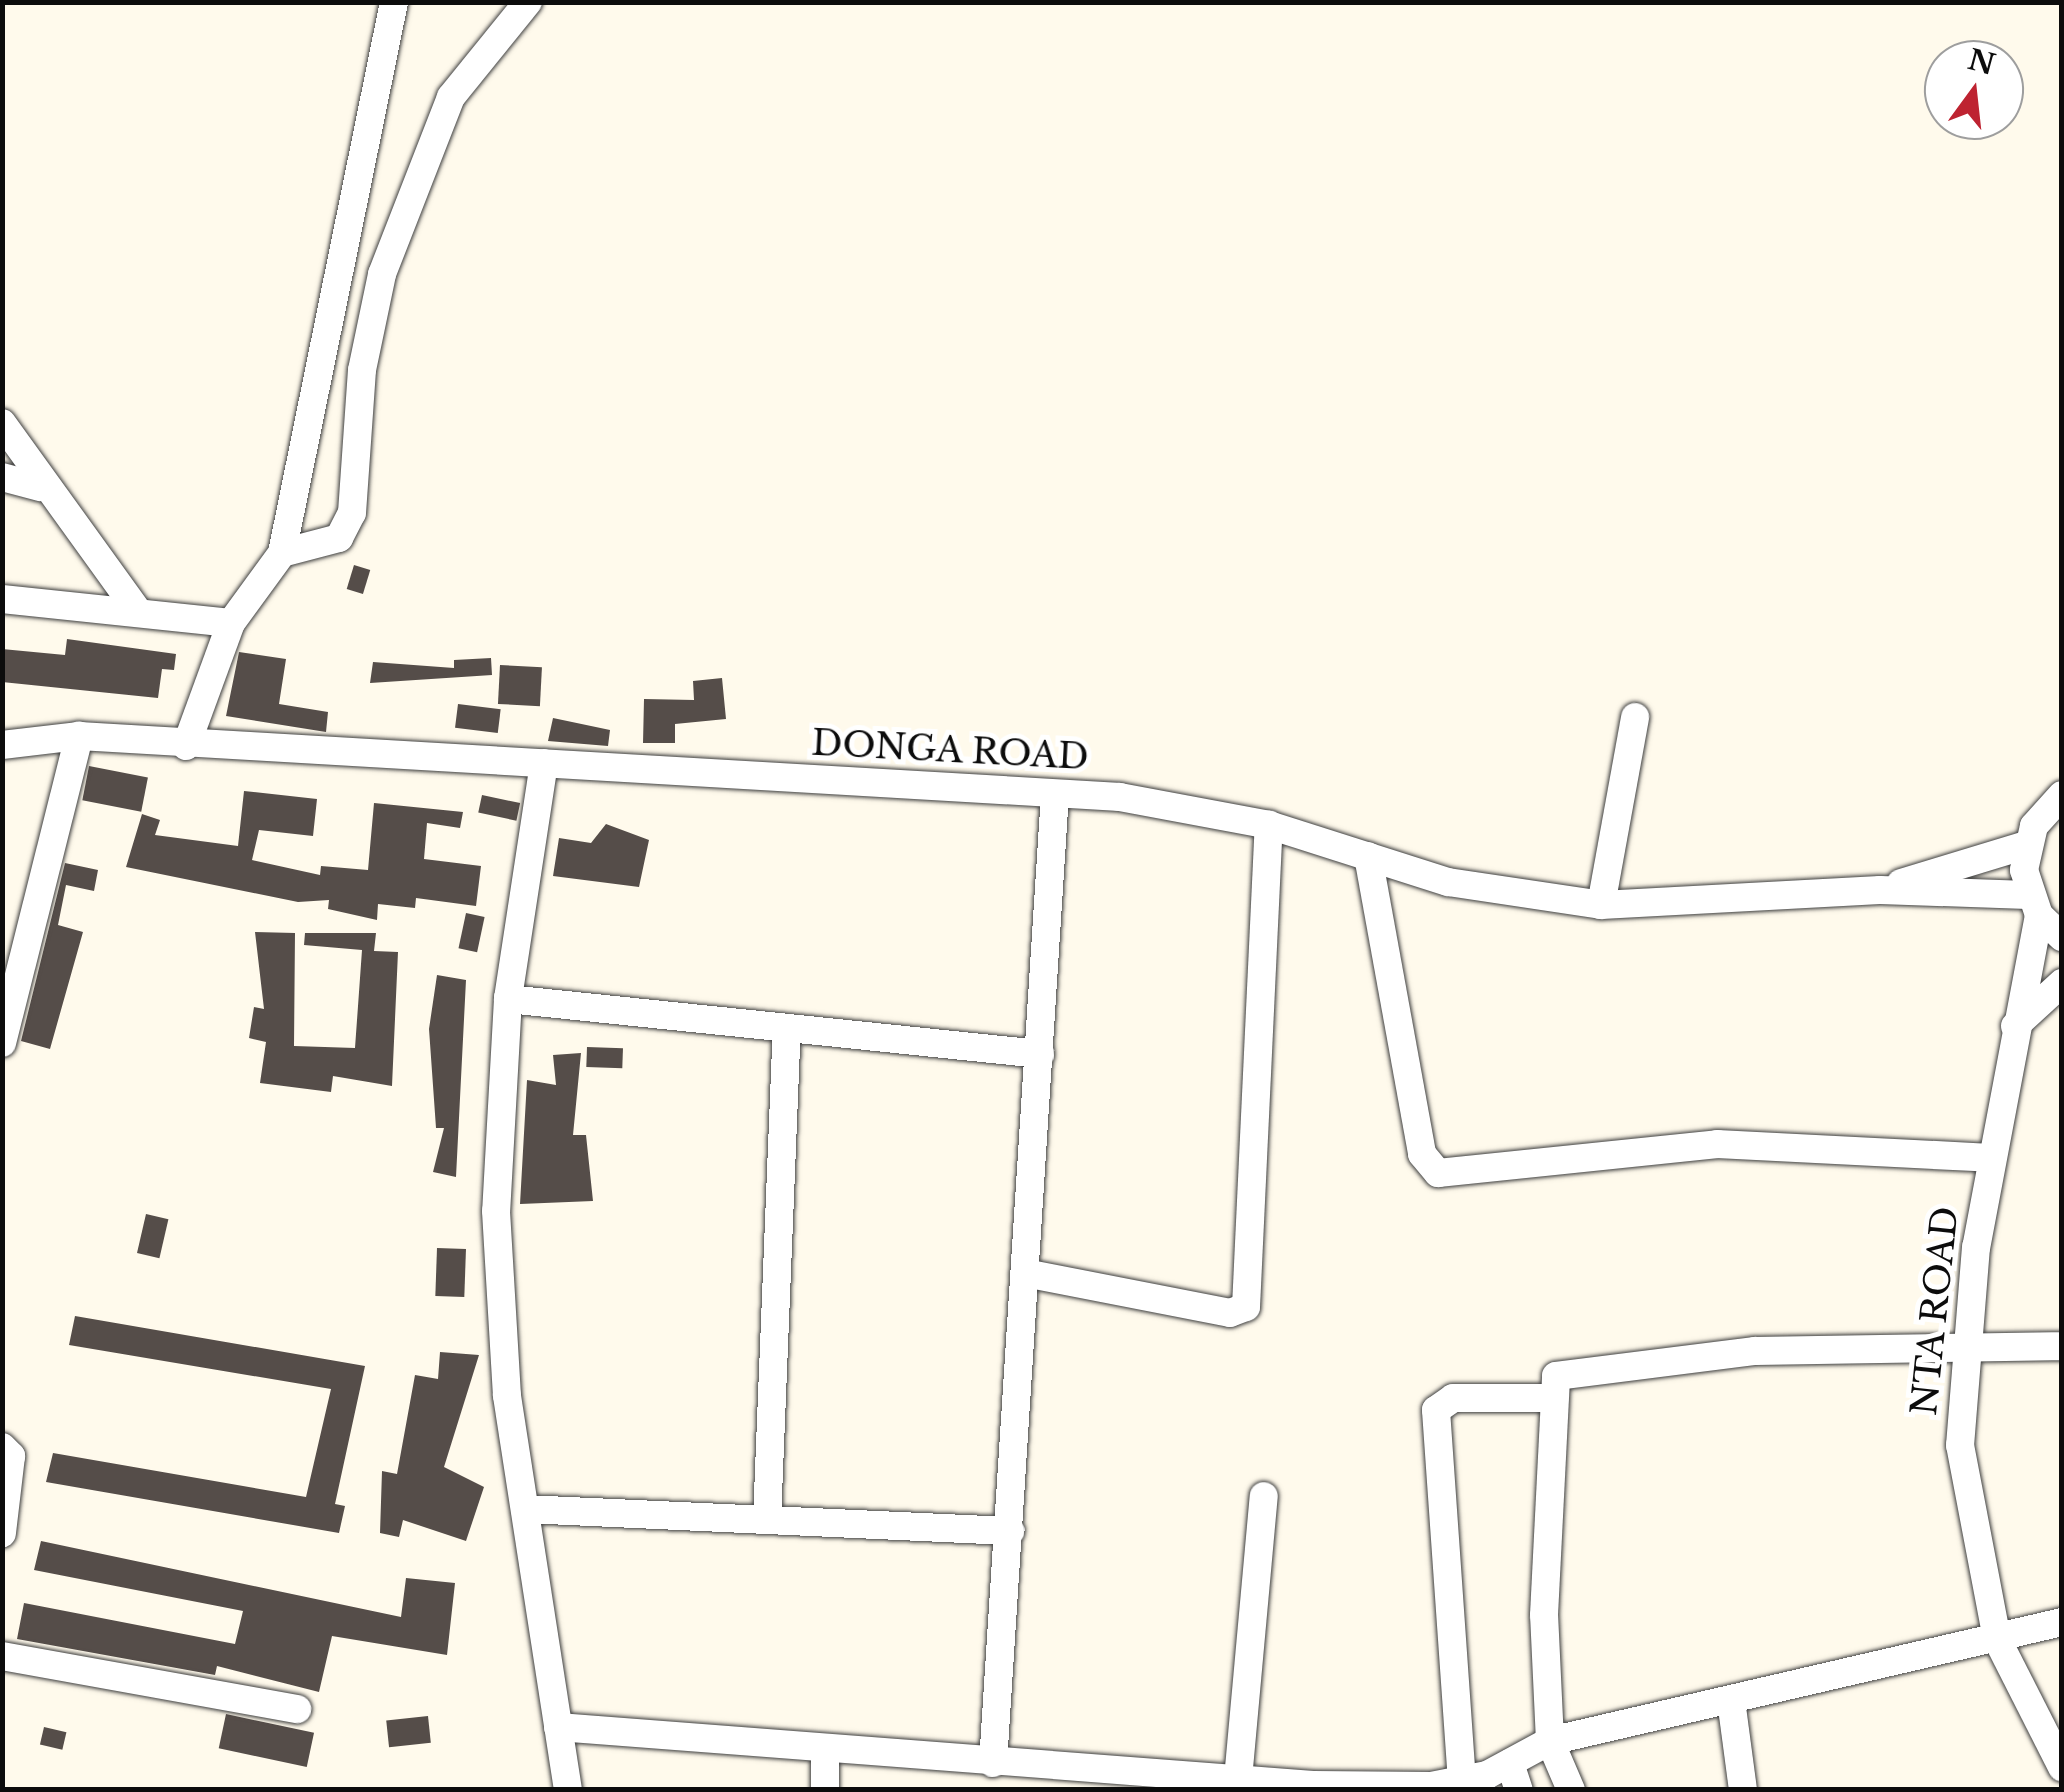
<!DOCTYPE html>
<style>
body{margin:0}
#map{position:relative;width:2064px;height:1792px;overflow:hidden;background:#fffaec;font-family:"Libre Baskerville",serif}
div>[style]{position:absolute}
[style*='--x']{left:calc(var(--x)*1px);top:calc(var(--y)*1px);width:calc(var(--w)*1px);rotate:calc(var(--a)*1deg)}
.building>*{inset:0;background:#554d49;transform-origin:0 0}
.roads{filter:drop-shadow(0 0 2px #3f3f3f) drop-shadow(0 0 2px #3f3f3f)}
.minor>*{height:28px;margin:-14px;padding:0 14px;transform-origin:14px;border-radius:14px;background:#fff}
span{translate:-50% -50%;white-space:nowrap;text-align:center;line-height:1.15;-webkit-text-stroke:10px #fff;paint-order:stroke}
.street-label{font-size:35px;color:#0c0c0c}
.frame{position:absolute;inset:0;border:5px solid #0c0c0c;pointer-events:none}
.north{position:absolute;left:1924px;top:40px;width:100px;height:100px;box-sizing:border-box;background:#fff;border:2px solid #9e9e9e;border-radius:50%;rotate:15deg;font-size:28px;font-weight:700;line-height:40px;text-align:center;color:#0c0c0c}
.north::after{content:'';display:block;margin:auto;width:35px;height:45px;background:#be2331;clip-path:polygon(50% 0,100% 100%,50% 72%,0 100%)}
</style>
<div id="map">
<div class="building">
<div style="left:354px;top:565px;width:17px;height:25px;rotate:17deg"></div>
<div style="clip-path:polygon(67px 639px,176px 654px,174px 670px,162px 669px,158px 698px,2px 682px,2px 649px,65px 655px)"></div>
<div style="clip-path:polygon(239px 652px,286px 659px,279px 704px,328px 712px,326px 732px,226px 716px)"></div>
<div style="clip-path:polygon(491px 658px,492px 675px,370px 683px,373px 662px,454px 668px,454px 660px)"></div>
<div style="left:500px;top:665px;width:42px;height:39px;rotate:3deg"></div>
<div style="clip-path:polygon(722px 678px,726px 719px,675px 724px,675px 743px,643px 743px,644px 699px,694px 700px,693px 681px)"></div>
<div style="left:458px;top:704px;width:43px;height:24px;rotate:7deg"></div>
<div style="clip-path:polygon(553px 718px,610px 730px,608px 746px,548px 741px)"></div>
<div style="left:89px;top:766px;width:60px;height:35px;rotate:11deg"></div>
<div style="clip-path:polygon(244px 791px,317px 799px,313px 836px,259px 830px,252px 860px,320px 875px,321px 866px,368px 870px,374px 803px,463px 812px,460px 828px,427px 823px,424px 859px,481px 866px,476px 906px,416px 898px,415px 908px,378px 904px,377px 920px,328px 909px,329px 900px,298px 902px,126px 867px,142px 814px,160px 820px,155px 835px,238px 846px)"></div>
<div style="left:482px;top:795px;width:39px;height:18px;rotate:12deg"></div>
<div style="clip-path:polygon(606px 824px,649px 840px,639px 887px,553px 876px,559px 838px,591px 843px)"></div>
<div style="clip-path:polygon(65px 863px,98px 870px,94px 891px,66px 885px,58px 925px,83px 932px,50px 1049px,21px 1041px)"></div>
<div style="left:466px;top:913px;width:19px;height:36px;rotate:12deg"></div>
<div style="clip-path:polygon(255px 932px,295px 933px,294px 1046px,355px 1048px,362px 950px,304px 945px,305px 933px,376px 933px,374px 951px,398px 952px,392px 1086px,333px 1076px,331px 1092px,260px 1083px,266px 1042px,249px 1038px,254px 1007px,264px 1009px)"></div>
<div style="clip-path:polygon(437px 975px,466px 980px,456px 1177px,433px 1172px,444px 1128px,436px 1128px,429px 1029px)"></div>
<div style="left:587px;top:1047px;width:36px;height:20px;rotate:2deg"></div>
<div style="clip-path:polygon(581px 1053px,573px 1135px,586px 1135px,593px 1201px,520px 1204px,527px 1080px,556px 1085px,553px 1055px)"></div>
<div style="left:146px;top:1214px;width:23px;height:40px;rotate:13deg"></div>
<div style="left:437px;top:1248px;width:29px;height:48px;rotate:2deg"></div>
<div style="clip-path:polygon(75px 1316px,365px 1366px,335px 1504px,345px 1506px,339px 1533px,46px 1482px,53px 1453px,306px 1497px,331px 1389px,69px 1345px)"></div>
<div style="clip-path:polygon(440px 1352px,479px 1355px,444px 1467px,484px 1487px,466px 1541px,403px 1520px,399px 1537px,380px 1533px,382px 1471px,397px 1474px,415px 1375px,438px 1379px)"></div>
<div style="clip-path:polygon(41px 1541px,401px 1617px,406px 1578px,455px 1583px,447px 1655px,332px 1636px,319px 1692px,217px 1666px,215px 1675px,17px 1639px,24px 1603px,235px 1644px,243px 1611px,34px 1570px)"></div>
<div style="left:226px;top:1714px;width:90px;height:35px;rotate:12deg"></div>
<div style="left:428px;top:1716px;width:27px;height:42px;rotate:84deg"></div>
<div style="left:44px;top:1727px;width:23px;height:18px;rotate:13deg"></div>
</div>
<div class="roads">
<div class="minor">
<div style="--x:2;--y:423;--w:234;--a:54.2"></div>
<div style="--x:2;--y:477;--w:39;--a:15"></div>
<div style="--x:282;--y:553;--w:59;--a:-14.7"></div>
<div style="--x:339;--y:538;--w:28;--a:-63"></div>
<div style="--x:352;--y:513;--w:143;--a:-86"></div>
<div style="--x:362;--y:370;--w:98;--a:-78.2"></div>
<div style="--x:382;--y:274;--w:190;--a:-68.7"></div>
<div style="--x:451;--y:97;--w:122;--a:-51"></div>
<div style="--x:2;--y:599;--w:230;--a:6"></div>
<div style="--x:2;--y:745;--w:78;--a:-6.7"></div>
<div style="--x:79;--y:736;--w:1043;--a:3.35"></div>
<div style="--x:1120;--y:797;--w:152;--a:10.6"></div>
<div style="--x:1269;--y:825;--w:188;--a:17.7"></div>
<div style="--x:1448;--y:882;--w:155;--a:8.5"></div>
<div style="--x:1601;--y:905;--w:279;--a:-3.1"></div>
<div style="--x:1880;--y:890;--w:148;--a:1.9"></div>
<div style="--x:186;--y:746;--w:131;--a:-69.9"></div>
<div style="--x:231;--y:623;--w:87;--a:-53.9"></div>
<div style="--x:282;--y:553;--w:562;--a:-78.51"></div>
<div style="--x:544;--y:763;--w:239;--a:98.7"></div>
<div style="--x:508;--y:999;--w:212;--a:93.2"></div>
<div style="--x:496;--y:1211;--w:185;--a:86.6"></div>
<div style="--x:507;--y:1396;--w:399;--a:81.2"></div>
<div style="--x:2062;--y:795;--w:42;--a:132.1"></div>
<div style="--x:2034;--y:826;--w:45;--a:102.8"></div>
<div style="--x:2024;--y:870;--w:47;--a:71.6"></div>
<div style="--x:2039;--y:915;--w:32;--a:44"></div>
<div style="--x:1368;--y:856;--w:303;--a:79.7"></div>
<div style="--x:1422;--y:1154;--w:25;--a:50"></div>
<div style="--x:1438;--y:1173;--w:281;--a:-5.9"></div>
<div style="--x:1717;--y:1144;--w:274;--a:2.9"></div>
<div style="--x:1901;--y:883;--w:131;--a:-16.9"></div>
<div style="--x:1601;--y:905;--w:191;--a:-79.7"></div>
<div style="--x:2039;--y:915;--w:338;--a:100.7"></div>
<div style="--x:1976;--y:1247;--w:199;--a:94.6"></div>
<div style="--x:1960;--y:1445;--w:197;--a:79.2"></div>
<div style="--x:1997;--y:1639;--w:144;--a:63.1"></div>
<div style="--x:508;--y:999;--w:535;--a:5.9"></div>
<div style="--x:2015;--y:1026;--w:64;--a:-42.5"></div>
<div style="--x:2;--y:1043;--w:317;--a:-75.9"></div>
<div style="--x:1030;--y:1274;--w:204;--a:11"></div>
<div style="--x:1230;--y:1313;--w:17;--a:-21"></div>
<div style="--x:1246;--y:1307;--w:483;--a:-87.3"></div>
<div style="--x:2;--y:1447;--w:13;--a:45"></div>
<div style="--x:11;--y:1456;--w:78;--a:96.7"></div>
<div style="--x:525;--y:1509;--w:486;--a:2.6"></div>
<div style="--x:767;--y:1520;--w:492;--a:-87.7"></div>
<div style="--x:2;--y:1656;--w:300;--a:10.2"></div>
<div style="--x:1731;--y:1700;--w:91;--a:82.4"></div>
<div style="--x:558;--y:1727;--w:757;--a:4.39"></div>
<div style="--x:1313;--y:1785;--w:118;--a:0.5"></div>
<div style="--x:1431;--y:1786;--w:57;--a:-11.1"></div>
<div style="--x:1487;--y:1775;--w:72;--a:-28.4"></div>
<div style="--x:1550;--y:1741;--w:526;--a:-13.08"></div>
<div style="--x:825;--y:1748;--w:42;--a:90"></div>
<div style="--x:993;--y:1763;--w:971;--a:-86.34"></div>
<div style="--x:1510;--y:1763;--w:28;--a:72"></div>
<div style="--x:1238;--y:1779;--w:284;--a:-84.8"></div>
<div style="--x:1462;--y:1782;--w:373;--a:-94"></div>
<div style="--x:1436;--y:1410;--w:21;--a:-35"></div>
<div style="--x:1453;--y:1398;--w:99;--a:0"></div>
<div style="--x:1571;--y:1790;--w:53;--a:-113.2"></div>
<div style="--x:1550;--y:1741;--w:126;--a:-92.7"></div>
<div style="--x:1544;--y:1615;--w:239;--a:-87.1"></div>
<div style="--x:1556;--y:1376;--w:201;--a:-7.2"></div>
<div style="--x:1755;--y:1351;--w:307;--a:-0.9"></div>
</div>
</div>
<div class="street-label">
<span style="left:950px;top:750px;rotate:3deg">DONGA ROAD</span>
<span style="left:1935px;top:1311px;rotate:-84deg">NTA ROAD</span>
</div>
<div class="frame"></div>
<div class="north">N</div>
</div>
